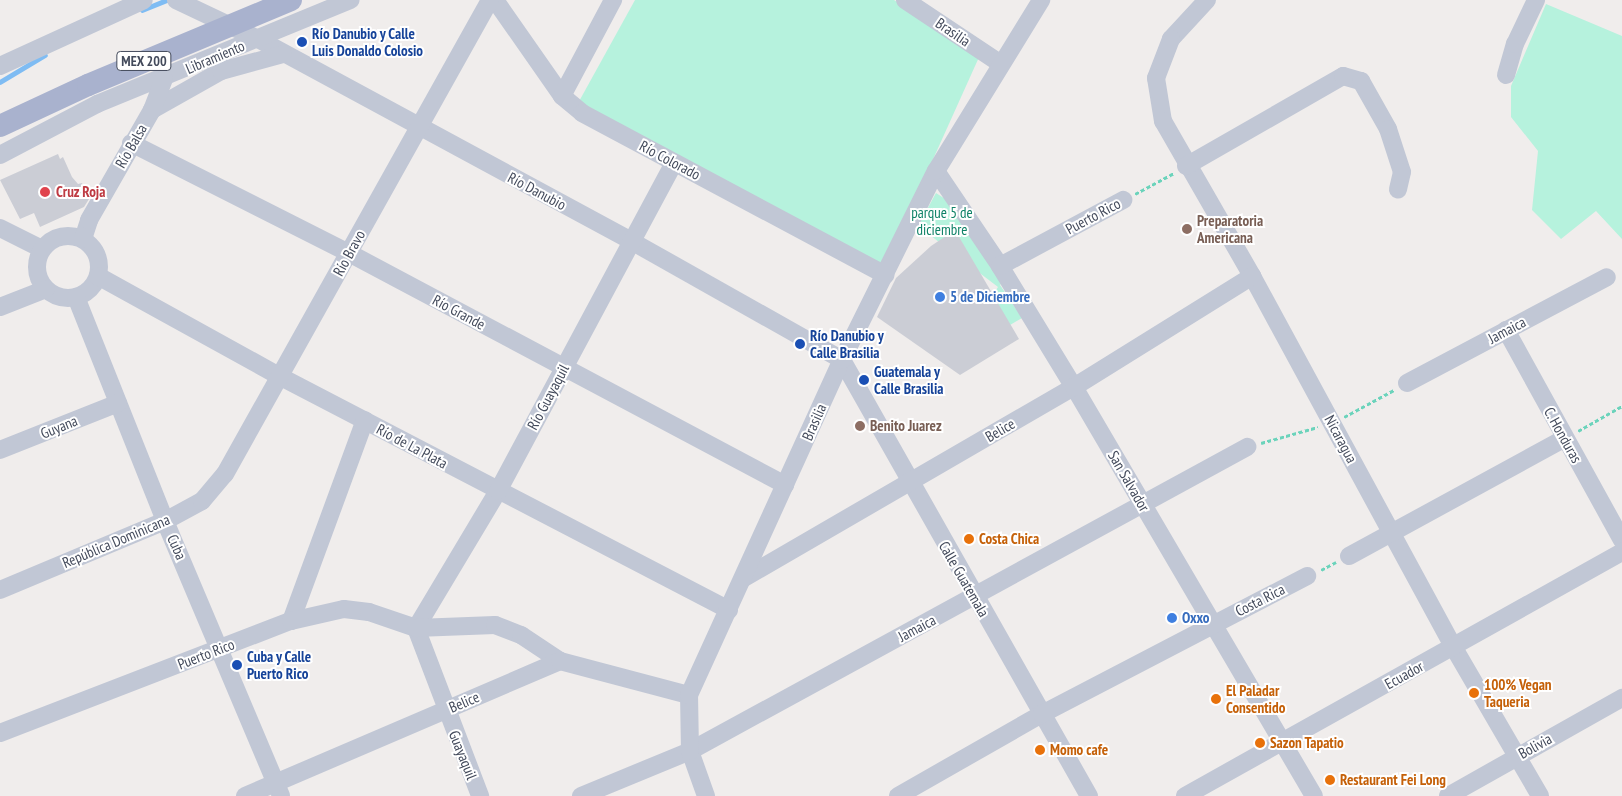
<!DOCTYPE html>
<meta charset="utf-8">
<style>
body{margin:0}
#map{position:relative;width:1622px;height:796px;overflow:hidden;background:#f0edec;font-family:"PT Sans Narrow",sans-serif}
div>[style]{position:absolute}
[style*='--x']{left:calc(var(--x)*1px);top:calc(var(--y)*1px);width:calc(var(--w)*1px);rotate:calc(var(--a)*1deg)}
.green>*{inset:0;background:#b6f2dd}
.stream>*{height:4.5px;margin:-2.25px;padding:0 2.25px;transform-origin:2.25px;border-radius:2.25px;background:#7fbcf3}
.building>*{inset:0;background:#cbcdd5}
.path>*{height:2.5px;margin-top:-1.25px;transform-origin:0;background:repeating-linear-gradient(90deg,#6bd3bb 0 4px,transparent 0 6.5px)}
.minor>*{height:18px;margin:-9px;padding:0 9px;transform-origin:9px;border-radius:9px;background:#c1c7d5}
.minor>.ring{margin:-9px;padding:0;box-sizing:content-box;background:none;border:18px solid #c1c7d5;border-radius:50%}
.major>*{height:22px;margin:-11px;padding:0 11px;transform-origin:11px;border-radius:11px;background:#a9b2ce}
.dots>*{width:14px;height:14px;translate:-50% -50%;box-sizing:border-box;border:2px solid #fff;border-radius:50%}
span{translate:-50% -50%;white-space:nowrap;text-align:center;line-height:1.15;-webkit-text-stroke:4px #fff;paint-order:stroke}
.shield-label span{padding:1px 4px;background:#fff;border:1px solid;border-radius:4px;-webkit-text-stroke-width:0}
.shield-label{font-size:14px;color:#434a5b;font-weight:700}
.street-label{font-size:15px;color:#434a5b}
.transit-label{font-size:15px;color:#164399;font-weight:700}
.left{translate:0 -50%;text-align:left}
.health-label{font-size:15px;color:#be3a42;font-weight:700}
.park-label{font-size:15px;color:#0f8267}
.education-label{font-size:15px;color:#785e54;font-weight:700}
.shop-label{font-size:15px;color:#366cbe;font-weight:700}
.food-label{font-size:15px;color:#c56008;font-weight:700}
</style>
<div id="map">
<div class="green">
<div style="clip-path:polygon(635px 0,894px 0,980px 55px,884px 268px,577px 105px)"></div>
<div style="clip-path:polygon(1546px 4px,1622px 36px,1622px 239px,1596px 211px,1561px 239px,1532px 210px,1538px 151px,1511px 117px,1511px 86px)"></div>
<div style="clip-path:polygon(936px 193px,956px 206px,1004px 280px,1000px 285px,1022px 318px,995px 334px,979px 317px,998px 287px,918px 226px)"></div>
</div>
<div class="stream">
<div style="--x:142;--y:10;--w:27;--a:-22"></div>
<div style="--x:0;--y:82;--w:52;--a:-31"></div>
</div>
<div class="building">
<div style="clip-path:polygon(58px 154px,60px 159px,63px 157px,72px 177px,78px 184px,82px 183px,89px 199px,84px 207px,40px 227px,34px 213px,20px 219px,0 180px)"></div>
<div style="clip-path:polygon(955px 230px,1019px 339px,960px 375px,877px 317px,896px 278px,931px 246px)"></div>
</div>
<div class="path">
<div style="--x:1135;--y:194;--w:44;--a:-28.3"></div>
<div style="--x:1344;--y:417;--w:57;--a:-28.4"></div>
<div style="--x:1578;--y:431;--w:51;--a:-29.6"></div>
<div style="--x:1261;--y:443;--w:59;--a:-15.7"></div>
<div style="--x:1321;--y:570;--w:17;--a:-28"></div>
</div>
<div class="minor">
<div style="--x:176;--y:0;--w:91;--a:25.4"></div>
<div style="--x:258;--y:39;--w:426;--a:28.4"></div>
<div style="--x:633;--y:242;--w:240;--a:29.4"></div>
<div style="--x:842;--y:360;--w:501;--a:60.47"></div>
<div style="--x:495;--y:0;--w:117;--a:55.1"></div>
<div style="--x:562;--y:96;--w:26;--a:40"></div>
<div style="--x:582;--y:113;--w:344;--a:28.1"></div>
<div style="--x:905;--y:0;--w:115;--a:33.7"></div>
<div style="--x:1207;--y:0;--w:53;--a:132.7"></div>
<div style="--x:1171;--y:39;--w:42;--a:111"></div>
<div style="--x:1156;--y:78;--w:44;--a:80.8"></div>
<div style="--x:1163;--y:121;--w:179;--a:60.1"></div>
<div style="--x:1252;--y:276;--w:423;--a:61.5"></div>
<div style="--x:1454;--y:648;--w:171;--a:59.8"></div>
<div style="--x:0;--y:66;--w:158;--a:-24.6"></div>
<div style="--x:1506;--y:75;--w:32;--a:-74"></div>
<div style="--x:1515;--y:44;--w:49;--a:-64.5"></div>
<div style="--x:562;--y:96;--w:109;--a:-62"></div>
<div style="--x:152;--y:110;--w:79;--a:-29.5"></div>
<div style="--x:221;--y:71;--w:64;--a:-15.3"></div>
<div style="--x:131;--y:143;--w:244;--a:26.8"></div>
<div style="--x:349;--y:253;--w:494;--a:28"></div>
<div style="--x:0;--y:155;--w:110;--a:-27.7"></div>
<div style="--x:97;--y:104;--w:274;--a:-22.3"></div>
<div style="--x:1186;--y:166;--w:181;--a:-29.8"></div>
<div style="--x:1343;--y:76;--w:19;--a:16"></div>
<div style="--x:1361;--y:81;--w:55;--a:60.6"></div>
<div style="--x:1388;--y:129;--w:45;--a:72"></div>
<div style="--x:1402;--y:172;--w:18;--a:103"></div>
<div style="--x:936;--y:171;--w:115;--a:56"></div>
<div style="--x:1000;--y:266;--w:142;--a:58.6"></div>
<div style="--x:1074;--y:387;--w:474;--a:59.6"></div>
<div style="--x:0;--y:228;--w:47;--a:26.6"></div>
<div class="ring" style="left:37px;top:236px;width:44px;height:44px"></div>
<div style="--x:83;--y:239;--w:20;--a:-72"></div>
<div style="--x:89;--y:220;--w:127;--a:-60.2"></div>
<div style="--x:152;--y:110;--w:33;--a:-69"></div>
<div style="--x:1000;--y:266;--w:140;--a:-28.2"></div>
<div style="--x:98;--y:276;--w:209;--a:28.9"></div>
<div style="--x:281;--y:377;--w:505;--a:27.48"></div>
<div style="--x:76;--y:297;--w:241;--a:68.3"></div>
<div style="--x:165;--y:521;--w:298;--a:67.1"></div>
<div style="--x:0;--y:307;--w:49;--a:-21.4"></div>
<div style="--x:1506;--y:330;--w:240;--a:61.1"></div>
<div style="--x:1407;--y:383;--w:226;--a:-27.9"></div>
<div style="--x:0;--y:450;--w:127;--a:-21.7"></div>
<div style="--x:1349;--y:556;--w:245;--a:-28.6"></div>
<div style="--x:744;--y:578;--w:381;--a:-30.1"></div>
<div style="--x:1074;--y:387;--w:210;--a:-31.9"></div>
<div style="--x:0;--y:590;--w:179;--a:-22.7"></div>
<div style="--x:165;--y:521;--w:42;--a:-28.4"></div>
<div style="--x:202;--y:501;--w:35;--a:-50"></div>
<div style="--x:225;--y:474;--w:543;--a:-60.79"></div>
<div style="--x:291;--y:621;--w:214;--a:-69.8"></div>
<div style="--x:416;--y:628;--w:160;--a:-59.1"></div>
<div style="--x:498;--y:491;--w:372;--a:-61.8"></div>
<div style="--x:416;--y:628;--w:180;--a:69.1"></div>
<div style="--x:0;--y:733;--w:312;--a:-21.1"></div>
<div style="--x:291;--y:621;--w:54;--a:-12.8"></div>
<div style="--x:344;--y:609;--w:25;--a:7"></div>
<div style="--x:369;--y:612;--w:50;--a:18.8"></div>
<div style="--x:416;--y:628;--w:79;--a:-2.2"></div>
<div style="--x:495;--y:625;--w:28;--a:21"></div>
<div style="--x:521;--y:635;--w:47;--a:33.7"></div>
<div style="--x:245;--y:796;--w:343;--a:-23.2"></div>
<div style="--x:560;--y:661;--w:133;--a:14.8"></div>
<div style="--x:581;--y:796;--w:118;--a:-22.4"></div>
<div style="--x:690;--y:751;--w:635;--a:-28.62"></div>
<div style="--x:706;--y:796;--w:48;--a:-109.6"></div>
<div style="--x:690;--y:751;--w:56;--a:-91"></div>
<div style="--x:689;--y:695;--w:368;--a:-65.5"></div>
<div style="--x:842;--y:360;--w:211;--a:-63.6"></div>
<div style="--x:936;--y:171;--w:201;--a:-58.4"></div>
<div style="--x:898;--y:796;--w:166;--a:-29.7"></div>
<div style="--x:1042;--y:714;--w:299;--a:-27.5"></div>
<div style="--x:1185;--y:796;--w:501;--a:-29.18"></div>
<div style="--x:1448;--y:796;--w:200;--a:-29.4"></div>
</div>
<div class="major">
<div style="--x:0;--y:126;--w:97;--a:-25"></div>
<div style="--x:88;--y:85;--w:220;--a:-22.7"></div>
</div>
<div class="dots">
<div style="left:302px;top:42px;background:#1a4fb4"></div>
<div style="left:45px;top:192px;background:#e0444e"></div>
<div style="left:1187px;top:229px;background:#8d6e63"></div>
<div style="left:940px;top:297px;background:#3f7fe0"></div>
<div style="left:800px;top:344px;background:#1a4fb4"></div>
<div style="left:864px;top:380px;background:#1a4fb4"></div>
<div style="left:860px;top:426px;background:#8d6e63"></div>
<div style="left:969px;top:539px;background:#e8710a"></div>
<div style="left:1172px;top:618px;background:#3f7fe0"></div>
<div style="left:237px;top:665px;background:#1a4fb4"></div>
<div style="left:1474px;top:693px;background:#e8710a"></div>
<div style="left:1216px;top:699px;background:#e8710a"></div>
<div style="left:1260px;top:743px;background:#e8710a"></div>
<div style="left:1040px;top:750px;background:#e8710a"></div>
<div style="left:1330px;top:780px;background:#e8710a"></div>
</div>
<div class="shield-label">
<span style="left:144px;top:61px">MEX 200</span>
</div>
<div class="street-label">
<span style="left:953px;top:32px;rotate:34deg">Brasilia</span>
<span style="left:215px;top:57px;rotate:-23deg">Libramiento</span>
<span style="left:131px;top:146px;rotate:-60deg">Río Balsa</span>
<span style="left:670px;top:160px;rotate:28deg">Río Colorado</span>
<span style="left:537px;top:191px;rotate:28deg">Río Danubio</span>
<span style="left:1093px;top:216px;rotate:-28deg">Puerto Rico</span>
<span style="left:349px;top:253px;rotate:-61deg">Río Bravo</span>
<span style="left:459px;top:312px;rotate:28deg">Río Grande</span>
<span style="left:1507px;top:330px;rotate:-28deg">Jamaica</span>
<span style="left:548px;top:397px;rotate:-62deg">Río Guayaquil</span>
<span style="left:814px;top:422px;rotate:-66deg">Brasilia</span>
<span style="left:59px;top:427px;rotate:-22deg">Guyana</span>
<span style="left:1000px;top:430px;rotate:-30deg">Belice</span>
<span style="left:1563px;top:435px;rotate:61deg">C. Honduras</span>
<span style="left:1341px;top:439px;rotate:62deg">Nicaragua</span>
<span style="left:412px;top:446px;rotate:28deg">Río de La Plata</span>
<span style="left:1129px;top:481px;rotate:60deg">San Salvador</span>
<span style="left:116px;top:541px;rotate:-23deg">República Dominicana</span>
<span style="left:177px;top:547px;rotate:66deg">Cuba</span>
<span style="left:964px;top:579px;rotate:60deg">Calle Guatemala</span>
<span style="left:1260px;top:600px;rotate:-27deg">Costa Rica</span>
<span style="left:917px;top:628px;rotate:-28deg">Jamaica</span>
<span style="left:206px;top:654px;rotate:-21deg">Puerto Rico</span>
<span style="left:1404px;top:675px;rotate:-29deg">Ecuador</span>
<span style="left:464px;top:702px;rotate:-23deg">Belice</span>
<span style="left:1535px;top:746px;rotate:-29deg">Bolivia</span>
<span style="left:463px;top:755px;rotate:68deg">Guayaquil</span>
</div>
<div class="transit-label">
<span class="left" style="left:312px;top:42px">Río Danubio y Calle<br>Luis Donaldo Colosio</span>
<span class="left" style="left:810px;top:344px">Río Danubio y<br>Calle Brasilia</span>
<span class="left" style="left:874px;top:380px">Guatemala y<br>Calle Brasilia</span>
<span class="left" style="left:247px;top:665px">Cuba y Calle<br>Puerto Rico</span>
</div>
<div class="health-label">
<span class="left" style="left:56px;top:192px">Cruz Roja</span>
</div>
<div class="park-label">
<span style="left:942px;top:221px">parque 5 de<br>diciembre</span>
</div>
<div class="education-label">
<span class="left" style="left:1197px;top:229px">Preparatoria<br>Americana</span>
<span class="left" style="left:870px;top:426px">Benito Juarez</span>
</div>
<div class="shop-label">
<span class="left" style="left:950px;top:297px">5 de Diciembre</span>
<span class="left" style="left:1182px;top:618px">Oxxo</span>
</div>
<div class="food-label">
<span class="left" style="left:979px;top:539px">Costa Chica</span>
<span class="left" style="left:1484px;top:693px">100% Vegan<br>Taqueria</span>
<span class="left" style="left:1226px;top:699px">El Paladar<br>Consentido</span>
<span class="left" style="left:1270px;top:743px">Sazon Tapatio</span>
<span class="left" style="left:1050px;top:750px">Momo cafe</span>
<span class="left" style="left:1340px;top:780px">Restaurant Fei Long</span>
</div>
</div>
